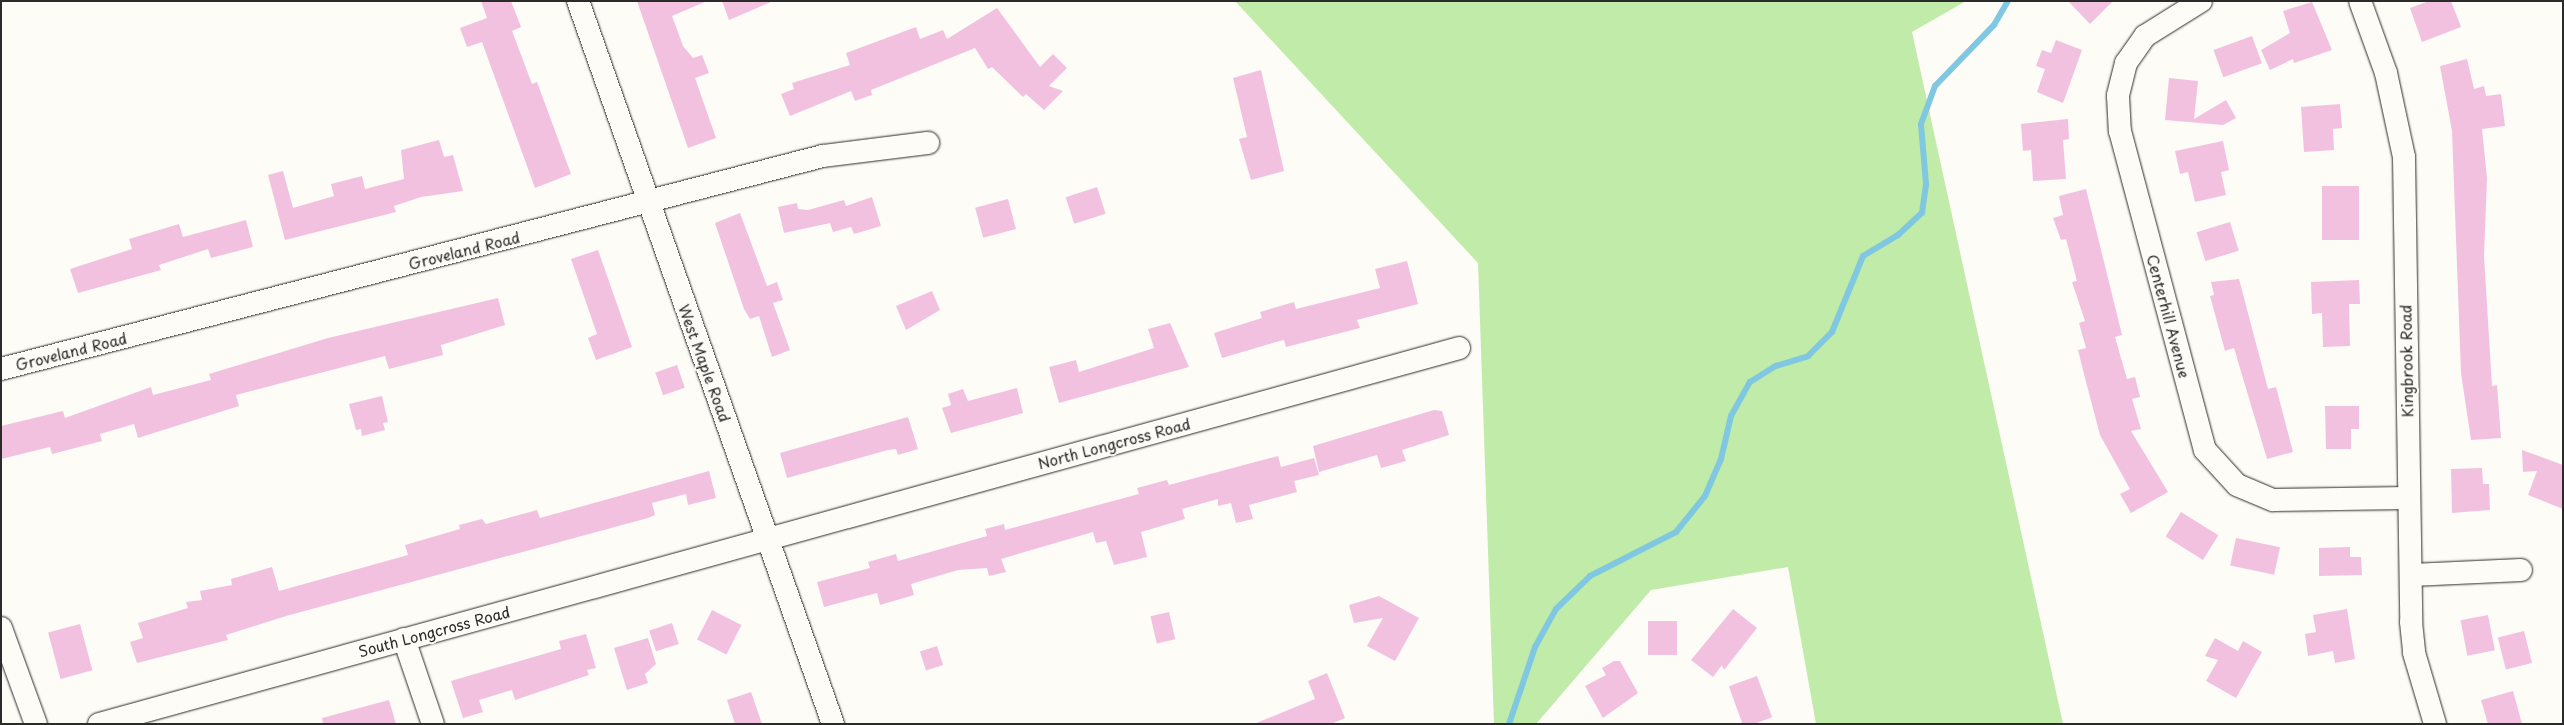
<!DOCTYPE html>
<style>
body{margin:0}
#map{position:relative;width:2564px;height:725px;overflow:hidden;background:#fdfcf7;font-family:"Playpen Sans",sans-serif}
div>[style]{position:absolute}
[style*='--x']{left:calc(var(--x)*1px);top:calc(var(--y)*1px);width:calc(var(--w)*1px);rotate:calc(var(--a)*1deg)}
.green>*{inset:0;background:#c0eba8}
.stream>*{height:6px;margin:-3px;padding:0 3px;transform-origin:3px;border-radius:3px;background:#80c7e1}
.building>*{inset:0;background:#f3c1e0;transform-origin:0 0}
.roads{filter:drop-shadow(0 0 1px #2b2b2b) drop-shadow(0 0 1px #2b2b2b)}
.minor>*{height:22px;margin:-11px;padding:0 11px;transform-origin:11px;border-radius:11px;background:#fdfcf7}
span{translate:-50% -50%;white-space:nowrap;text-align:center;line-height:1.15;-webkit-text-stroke:4px #fdfcf7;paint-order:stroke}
.street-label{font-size:15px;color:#2b2b2b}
.frame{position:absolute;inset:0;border:2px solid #2b2b2b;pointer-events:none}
</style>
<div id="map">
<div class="green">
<div style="clip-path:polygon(1235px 1px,1966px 1px,1912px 32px,2063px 724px,1816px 724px,1788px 567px,1651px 590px,1536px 724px,1494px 724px,1478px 263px)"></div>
</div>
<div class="stream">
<div style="--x:1509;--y:724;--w:81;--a:-71.3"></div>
<div style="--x:1535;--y:647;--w:43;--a:-61.1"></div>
<div style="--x:1556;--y:609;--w:47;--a:-44.1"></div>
<div style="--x:1590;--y:576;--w:97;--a:-27.1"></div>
<div style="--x:1676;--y:532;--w:46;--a:-51.1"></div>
<div style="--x:1705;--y:496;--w:40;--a:-66.6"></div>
<div style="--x:1721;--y:459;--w:44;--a:-76.9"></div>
<div style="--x:1731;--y:416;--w:39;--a:-61"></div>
<div style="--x:1750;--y:382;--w:31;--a:-32"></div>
<div style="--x:1776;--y:366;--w:34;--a:-17"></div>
<div style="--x:1808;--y:356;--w:34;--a:-45"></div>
<div style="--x:1832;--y:332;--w:82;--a:-67.8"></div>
<div style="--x:1863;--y:256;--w:41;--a:-31"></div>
<div style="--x:1898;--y:235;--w:33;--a:-43"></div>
<div style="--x:1922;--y:213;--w:29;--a:-82"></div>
<div style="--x:1926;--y:184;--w:60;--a:-94.8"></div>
<div style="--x:1921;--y:124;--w:40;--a:-69.8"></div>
<div style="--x:1935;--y:86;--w:85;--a:-46"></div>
<div style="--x:1994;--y:25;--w:28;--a:-60"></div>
</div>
<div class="building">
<div style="clip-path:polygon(481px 1px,511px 1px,521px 27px,512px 31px,532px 84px,537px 82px,571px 174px,535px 188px,482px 42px,467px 47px,460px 28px,487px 18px)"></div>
<div style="clip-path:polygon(637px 1px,707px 1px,672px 16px,683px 46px,693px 58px,702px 55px,709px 73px,695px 78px,716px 138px,688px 148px)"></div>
<div style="clip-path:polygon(722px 1px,773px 1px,729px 20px)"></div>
<div style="clip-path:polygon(2068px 1px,2113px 1px,2090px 24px)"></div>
<div style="clip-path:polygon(2429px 1px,2451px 1px,2461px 27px,2422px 42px,2410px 8px)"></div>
<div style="clip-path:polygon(2312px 2px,2332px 50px,2294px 63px,2293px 59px,2270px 70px,2261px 50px,2290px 33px,2283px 11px)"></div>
<div style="clip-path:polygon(997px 8px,1040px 67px,1053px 54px,1067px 68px,1049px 86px,1063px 91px,1044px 110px,1026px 94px,1023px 97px,992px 67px,988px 69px,975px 48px,871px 90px,872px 95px,855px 101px,851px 91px,790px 116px,781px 94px,794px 89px,792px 83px,850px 65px,846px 53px,916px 27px,920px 39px,943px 30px,947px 39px)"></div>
<div style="left:2252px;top:36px;width:29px;height:41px;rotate:70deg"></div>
<div style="clip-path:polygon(2056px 40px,2082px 50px,2063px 103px,2037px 92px,2045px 69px,2036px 66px,2042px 50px,2051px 53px)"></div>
<div style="clip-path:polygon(2467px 59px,2474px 89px,2484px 86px,2486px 96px,2501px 94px,2505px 126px,2482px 129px,2487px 178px,2484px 256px,2492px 386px,2497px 385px,2501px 438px,2471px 440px,2461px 373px,2452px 131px,2440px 66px)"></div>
<div style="clip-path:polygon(1261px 70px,1284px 171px,1251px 180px,1239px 139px,1247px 137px,1233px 78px)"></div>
<div style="clip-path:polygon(2169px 78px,2198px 81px,2194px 119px,2226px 100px,2236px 118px,2223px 125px,2165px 120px)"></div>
<div style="clip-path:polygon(2340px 104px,2342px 128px,2333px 129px,2334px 150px,2304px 152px,2301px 107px)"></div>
<div style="clip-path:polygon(2068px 119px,2069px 139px,2063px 140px,2066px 179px,2033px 181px,2031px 150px,2023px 151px,2021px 124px)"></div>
<div style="clip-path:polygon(439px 140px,444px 157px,453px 155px,463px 191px,421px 197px,394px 206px,396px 212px,285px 240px,268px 175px,283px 171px,293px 208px,334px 196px,331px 184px,362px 176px,365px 189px,404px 179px,401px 150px)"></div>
<div style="clip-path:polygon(2223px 141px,2229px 170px,2221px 172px,2226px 195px,2195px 202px,2188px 172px,2180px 174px,2175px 151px)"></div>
<div style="left:2322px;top:186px;width:37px;height:54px"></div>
<div style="left:1097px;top:187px;width:28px;height:33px;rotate:72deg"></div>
<div style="clip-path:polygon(2086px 189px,2122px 335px,2115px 337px,2127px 379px,2135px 377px,2140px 397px,2132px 399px,2141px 429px,2131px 431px,2168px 492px,2131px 513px,2120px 494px,2130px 489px,2100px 435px,2085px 378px,2078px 350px,2086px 348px,2079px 323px,2085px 321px,2072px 282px,2077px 281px,2066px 239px,2061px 240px,2053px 218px,2063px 215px,2059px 196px)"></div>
<div style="clip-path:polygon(872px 197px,881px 226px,854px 234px,851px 227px,833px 232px,830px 223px,784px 233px,778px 207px,797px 203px,798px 209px,808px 210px,844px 200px,846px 206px)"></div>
<div style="left:1008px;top:199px;width:31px;height:34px;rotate:75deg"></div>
<div style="clip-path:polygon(740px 213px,767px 286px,777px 282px,783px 300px,773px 303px,790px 350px,772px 357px,759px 316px,750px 319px,744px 309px,715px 223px)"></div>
<div style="clip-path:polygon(246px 220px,253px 247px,211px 258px,208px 249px,159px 265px,161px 270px,78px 293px,70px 269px,132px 249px,129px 239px,179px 224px,183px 237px)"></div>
<div style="left:2230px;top:222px;width:30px;height:35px;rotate:73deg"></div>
<div style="clip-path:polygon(598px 250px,632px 347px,596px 360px,588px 338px,597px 334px,571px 259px)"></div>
<div style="clip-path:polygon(1407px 261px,1418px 304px,1357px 320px,1360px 328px,1286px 347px,1284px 340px,1276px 342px,1222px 358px,1214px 333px,1262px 318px,1260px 312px,1294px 302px,1296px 309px,1380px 288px,1375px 269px)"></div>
<div style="clip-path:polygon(2239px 279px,2268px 389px,2276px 387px,2293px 452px,2267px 459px,2234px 348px,2225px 351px,2210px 296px,2214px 295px,2211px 282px)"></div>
<div style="clip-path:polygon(2359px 280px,2360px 304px,2349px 304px,2350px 346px,2323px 347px,2322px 313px,2312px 314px,2311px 282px)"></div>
<div style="clip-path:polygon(932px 291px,940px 310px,906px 330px,896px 306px)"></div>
<div style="clip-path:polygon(498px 298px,505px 325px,441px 345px,443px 355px,389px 369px,385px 356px,236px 395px,239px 406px,138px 438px,134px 424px,100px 434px,102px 441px,52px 454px,50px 447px,1px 459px,1px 426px,63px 411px,65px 418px,151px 387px,153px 395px,211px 380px,209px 374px,328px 338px)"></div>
<div style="clip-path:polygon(1170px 323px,1189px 367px,1059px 403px,1049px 367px,1076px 360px,1079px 372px,1154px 348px,1148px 329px)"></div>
<div style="left:677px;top:365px;width:24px;height:23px;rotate:71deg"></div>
<div style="clip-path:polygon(1017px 388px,1023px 413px,951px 433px,942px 408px,951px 405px,948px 394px,963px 389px,968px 401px)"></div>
<div style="clip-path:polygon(382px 396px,388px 422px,383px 423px,385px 430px,362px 436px,361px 429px,356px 430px,349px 404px)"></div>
<div style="clip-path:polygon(2325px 406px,2359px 406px,2359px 429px,2351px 429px,2351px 449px,2326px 449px)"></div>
<div style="clip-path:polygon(1434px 410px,1442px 411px,1449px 435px,1402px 450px,1406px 461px,1381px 468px,1377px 455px,1319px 472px,1313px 446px)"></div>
<div style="clip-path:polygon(908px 417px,918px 449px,898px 455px,896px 449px,888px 450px,787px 478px,780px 453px)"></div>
<div style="clip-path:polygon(2522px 450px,2563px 465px,2563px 509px,2528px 495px,2537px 471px,2523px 472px)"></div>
<div style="clip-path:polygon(1278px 456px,1281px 467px,1314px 458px,1319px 475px,1294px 481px,1297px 492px,1249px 505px,1253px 519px,1236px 523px,1231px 503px,1218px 506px,1218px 499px,1182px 509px,1185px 519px,1141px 532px,1147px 557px,1114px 565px,1106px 541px,1096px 543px,1093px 532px,1001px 559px,1006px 572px,989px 576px,987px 568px,958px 570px,911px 584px,914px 595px,880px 605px,877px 593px,824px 607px,817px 582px,870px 568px,868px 562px,896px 554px,898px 561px,987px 536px,985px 529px,1004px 524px,1005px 530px,1139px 494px,1137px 488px,1167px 480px,1169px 485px)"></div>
<div style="clip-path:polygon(2482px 468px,2483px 484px,2489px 484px,2490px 510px,2452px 513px,2451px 469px)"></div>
<div style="clip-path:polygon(709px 471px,716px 498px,688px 505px,686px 494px,652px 503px,655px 515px,648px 518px,286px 616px,226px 635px,228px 640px,137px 663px,130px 642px,143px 638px,138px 623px,188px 608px,186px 602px,202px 600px,200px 591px,232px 585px,231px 579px,272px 567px,279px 591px,408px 555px,405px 545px,460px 529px,459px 525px,482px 519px,486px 524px,537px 510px,540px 518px)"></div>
<div style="left:2181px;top:512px;width:44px;height:29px;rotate:32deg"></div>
<div style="left:2236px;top:538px;width:45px;height:28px;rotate:12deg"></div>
<div style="clip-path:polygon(2350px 547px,2350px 557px,2361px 557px,2362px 575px,2319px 576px,2319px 548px)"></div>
<div style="clip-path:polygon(1379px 596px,1419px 618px,1395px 661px,1367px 646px,1383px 618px,1354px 623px,1349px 605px)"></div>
<div style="clip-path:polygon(1733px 609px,1757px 628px,1724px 670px,1722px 665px,1713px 677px,1691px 660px)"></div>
<div style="clip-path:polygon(2347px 609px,2355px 659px,2335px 663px,2333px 651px,2308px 656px,2305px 634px,2316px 632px,2313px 615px)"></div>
<div style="left:712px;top:610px;width:33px;height:33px;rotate:27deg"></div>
<div style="left:1169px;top:612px;width:28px;height:19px;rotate:77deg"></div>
<div style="left:2488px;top:615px;width:36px;height:28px;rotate:79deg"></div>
<div style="left:1648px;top:621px;width:29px;height:34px"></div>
<div style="left:672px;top:623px;width:22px;height:24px;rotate:72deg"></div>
<div style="left:80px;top:624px;width:48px;height:33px;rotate:75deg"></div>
<div style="left:2524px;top:631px;width:33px;height:27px;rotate:76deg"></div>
<div style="clip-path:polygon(586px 634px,596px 668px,587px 670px,589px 675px,515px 700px,512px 690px,479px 700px,483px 712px,463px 718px,451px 681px,561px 649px,559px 641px)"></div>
<div style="clip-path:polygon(648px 638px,656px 664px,645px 674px,648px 683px,627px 690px,614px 648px)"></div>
<div style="clip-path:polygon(2215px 638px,2238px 651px,2243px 641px,2262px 652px,2236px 698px,2206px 681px,2218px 660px,2205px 656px)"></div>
<div style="left:937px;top:646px;width:20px;height:18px;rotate:72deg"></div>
<div style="clip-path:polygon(1614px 661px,1620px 661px,1638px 693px,1603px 718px,1585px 686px,1606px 675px,1602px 668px)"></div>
<div style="clip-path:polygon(1327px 673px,1345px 718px,1331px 724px,1254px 724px,1315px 699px,1308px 681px)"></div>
<div style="left:1757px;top:676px;width:44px;height:30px;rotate:70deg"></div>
<div style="clip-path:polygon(2513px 691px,2522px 724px,2488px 724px,2481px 700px)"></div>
<div style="clip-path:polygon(751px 692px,762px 724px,735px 724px,727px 700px)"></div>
<div style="clip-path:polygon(389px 700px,396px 724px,323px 724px,322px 718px)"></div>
</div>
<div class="roads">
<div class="minor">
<div style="--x:578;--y:1;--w:767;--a:70.57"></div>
<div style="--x:2201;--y:1;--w:66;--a:148"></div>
<div style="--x:2145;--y:36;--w:33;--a:125"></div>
<div style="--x:2126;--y:63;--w:34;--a:104"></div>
<div style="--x:2118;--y:96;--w:35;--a:87"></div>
<div style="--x:2120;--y:131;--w:330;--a:75.1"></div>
<div style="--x:2205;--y:450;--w:47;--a:47.6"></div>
<div style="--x:2237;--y:485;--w:39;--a:23"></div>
<div style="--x:2273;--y:500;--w:134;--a:-0.9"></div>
<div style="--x:2360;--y:1;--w:77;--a:70.1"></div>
<div style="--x:2386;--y:73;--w:86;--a:77.9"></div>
<div style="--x:2404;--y:157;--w:465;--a:89.1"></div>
<div style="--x:2411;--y:622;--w:31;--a:84"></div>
<div style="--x:2414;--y:653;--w:74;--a:73.5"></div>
<div style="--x:1;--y:369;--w:849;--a:-14.53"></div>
<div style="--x:823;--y:156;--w:106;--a:-7.1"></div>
<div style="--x:2412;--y:575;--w:109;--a:-2.6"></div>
<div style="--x:1;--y:628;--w:102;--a:70"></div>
<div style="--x:404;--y:639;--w:90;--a:71.2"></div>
<div style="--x:99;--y:724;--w:1411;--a:-15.45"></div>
</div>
</div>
<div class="street-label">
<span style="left:464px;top:250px;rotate:-14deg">Groveland Road</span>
<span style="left:2169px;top:316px;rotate:75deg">Centerhill Avenue</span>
<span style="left:71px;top:351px;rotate:-14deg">Groveland Road</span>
<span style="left:2406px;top:361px;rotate:-91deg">Kingbrook Road</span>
<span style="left:705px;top:363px;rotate:70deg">West Maple Road</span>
<span style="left:1114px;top:443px;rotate:-15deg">North Longcross Road</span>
<span style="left:434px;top:631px;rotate:-15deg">South Longcross Road</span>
</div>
<div class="frame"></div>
</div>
